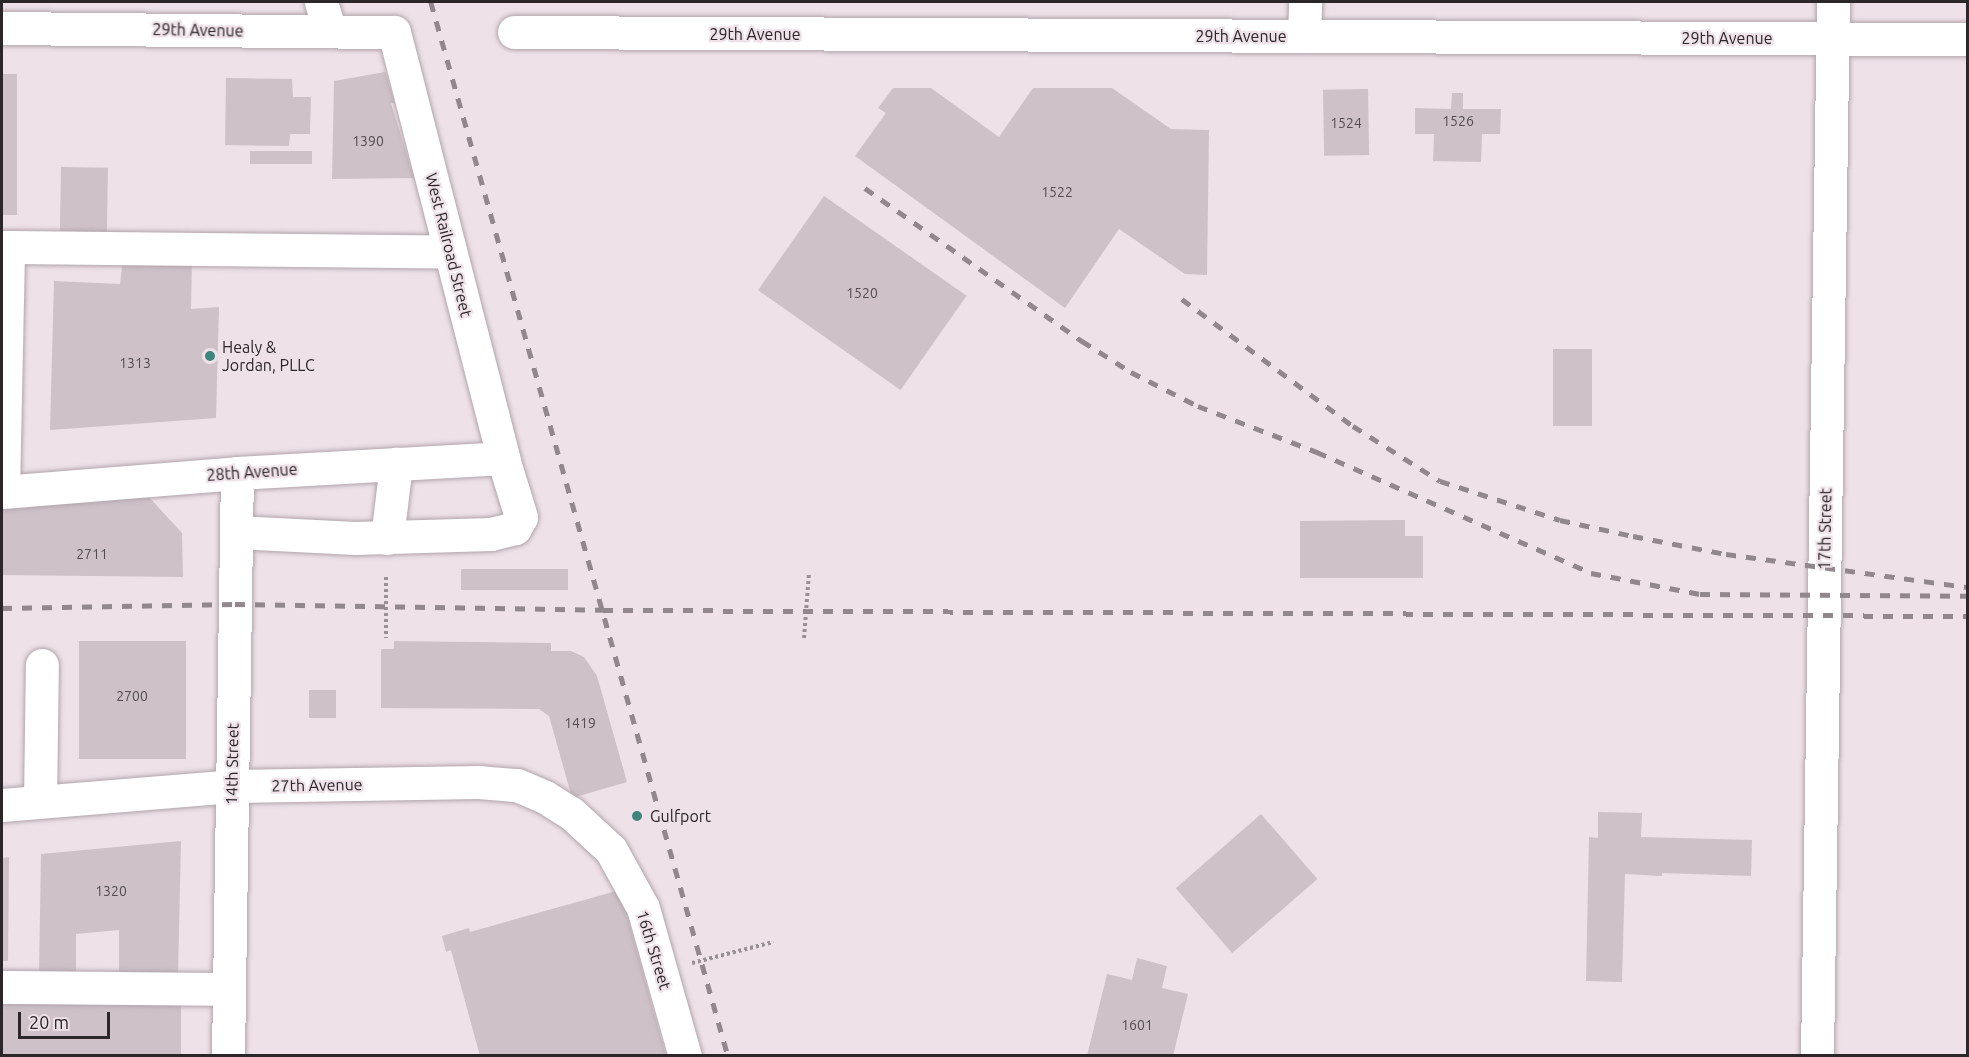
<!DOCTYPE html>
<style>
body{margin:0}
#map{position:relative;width:1969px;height:1057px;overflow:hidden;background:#eee1e7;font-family:Ubuntu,sans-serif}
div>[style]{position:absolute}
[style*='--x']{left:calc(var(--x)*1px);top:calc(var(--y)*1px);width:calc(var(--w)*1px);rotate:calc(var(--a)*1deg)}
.building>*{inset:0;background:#cec1c7;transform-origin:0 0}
.path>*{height:4px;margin-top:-2px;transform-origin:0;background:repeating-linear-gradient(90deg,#999094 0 3px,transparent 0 6px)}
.roads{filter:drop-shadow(0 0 2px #b1a5ab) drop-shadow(0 0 2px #b1a5ab)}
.minor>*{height:33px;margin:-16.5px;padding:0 16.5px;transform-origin:16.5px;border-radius:16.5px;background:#fff}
.rail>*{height:4.5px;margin-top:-2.25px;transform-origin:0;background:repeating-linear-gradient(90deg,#91878c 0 10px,transparent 0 20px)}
.dots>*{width:16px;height:16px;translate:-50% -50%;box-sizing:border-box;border:3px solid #eee1e7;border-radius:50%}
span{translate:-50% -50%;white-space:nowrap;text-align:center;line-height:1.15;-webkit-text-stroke:4.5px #eee1e7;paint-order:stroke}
.number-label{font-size:14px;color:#544d50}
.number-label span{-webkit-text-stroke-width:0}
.street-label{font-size:16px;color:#2b2628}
.poi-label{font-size:16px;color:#2b2628}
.left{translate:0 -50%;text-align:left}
.frame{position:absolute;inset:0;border:3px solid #2b2628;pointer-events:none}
.scale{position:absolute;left:18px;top:1012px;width:92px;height:27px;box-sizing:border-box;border:3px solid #2b2628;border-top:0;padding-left:8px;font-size:18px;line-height:21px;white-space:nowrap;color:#2b2628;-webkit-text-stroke:4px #eee1e7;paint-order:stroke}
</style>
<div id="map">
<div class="building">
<div style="clip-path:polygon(385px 72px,395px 103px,391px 103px,414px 178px,332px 179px,334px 81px)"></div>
<div style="left:2px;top:74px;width:15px;height:141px"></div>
<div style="clip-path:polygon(226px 78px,292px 79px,293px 97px,311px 97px,310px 134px,290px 134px,289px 146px,225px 145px)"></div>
<div style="clip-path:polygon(893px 88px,931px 88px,999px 137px,1033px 88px,1112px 88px,1171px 129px,1209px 130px,1207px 275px,1185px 274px,1119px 229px,1065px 308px,855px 156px,886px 113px,878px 108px)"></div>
<div style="left:1368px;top:89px;width:66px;height:45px;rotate:89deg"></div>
<div style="clip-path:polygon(1452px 93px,1463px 93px,1463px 109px,1501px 109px,1500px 134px,1482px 134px,1481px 162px,1433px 161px,1434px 134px,1415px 134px,1415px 108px,1451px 109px)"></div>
<div style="left:250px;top:151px;width:62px;height:13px"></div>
<div style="left:61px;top:167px;width:47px;height:64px;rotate:1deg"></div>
<div style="left:824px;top:196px;width:174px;height:115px;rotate:35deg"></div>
<div style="clip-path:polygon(123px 259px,192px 259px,191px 309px,219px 307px,216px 418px,50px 430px,54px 281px,120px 284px)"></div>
<div style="left:1553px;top:349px;width:39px;height:77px"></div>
<div style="clip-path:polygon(148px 496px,182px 533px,183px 577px,2px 575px,2px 510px)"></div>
<div style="clip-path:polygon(1405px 520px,1405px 536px,1423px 536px,1423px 578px,1300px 578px,1300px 521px)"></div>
<div style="left:461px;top:569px;width:107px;height:21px"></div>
<div style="left:79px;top:641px;width:107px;height:118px"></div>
<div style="clip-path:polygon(394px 641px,551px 643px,551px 651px,571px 651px,584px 657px,597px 676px,627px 782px,572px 798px,549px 716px,539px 709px,381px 708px,381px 649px,394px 649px)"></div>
<div style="left:309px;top:690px;width:27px;height:28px"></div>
<div style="clip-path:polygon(1598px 812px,1642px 813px,1641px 837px,1752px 840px,1751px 876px,1662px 873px,1662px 876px,1625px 874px,1622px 982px,1586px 981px,1589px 837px,1598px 838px)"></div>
<div style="left:1261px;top:814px;width:86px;height:113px;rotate:49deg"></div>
<div style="clip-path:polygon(181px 841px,178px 975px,119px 974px,119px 930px,76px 934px,76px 973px,39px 972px,41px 854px)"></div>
<div style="clip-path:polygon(9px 857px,8px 961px,2px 961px,2px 858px)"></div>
<div style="clip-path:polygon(620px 890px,666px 1056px,480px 1056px,451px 950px,446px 952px,442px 936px,469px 928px,470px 932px)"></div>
<div style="clip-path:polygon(1137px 958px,1167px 966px,1162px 988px,1188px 994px,1173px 1056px,1087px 1056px,1107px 974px,1132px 980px)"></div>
<div style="left:2px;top:1001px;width:179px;height:55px"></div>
</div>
<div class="path">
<div style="--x:386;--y:577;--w:61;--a:90"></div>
<div style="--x:804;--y:638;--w:65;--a:-85.6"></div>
<div style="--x:692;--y:963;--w:84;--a:-14.5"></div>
</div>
<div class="roads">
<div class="minor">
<div style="--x:321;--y:2;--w:30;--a:73"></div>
<div style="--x:2;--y:28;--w:392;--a:0.6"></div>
<div style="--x:394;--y:32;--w:440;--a:75.6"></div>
<div style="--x:503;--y:458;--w:62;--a:73"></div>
<div style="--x:521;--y:517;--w:13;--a:119"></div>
<div style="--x:515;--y:528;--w:25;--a:166"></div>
<div style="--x:491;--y:534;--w:136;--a:178.3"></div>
<div style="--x:355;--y:538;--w:119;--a:-177.1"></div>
<div style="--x:514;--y:32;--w:1454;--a:0.28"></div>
<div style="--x:1304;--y:36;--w:34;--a:-88"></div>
<div style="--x:2;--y:247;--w:448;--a:0.6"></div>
<div style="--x:3;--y:491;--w:244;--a:-88.8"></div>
<div style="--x:2;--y:492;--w:236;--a:-4.6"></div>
<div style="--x:237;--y:473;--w:266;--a:-3.2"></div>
<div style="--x:387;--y:538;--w:75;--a:-83.1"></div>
<div style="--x:40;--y:801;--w:136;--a:-89.2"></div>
<div style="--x:2;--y:805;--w:231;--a:-4.7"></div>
<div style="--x:232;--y:786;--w:247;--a:-0.9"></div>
<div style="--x:479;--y:782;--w:38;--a:5"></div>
<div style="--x:517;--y:785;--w:30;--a:23"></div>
<div style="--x:545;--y:797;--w:31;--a:32"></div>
<div style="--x:571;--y:813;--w:54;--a:42.8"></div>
<div style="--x:611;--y:850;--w:66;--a:61.1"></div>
<div style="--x:643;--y:908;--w:154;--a:74.2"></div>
<div style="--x:2;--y:987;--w:227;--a:0.5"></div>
<div style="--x:228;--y:1056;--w:583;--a:-89.12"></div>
<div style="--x:1817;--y:1056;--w:1054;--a:-89.13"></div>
</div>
</div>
<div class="rail">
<div style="--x:431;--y:2;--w:1095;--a:74.26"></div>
<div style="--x:865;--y:188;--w:266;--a:35.2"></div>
<div style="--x:1082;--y:341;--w:58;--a:32.3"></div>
<div style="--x:1131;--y:372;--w:75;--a:26.9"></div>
<div style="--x:1198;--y:406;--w:128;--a:21.1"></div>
<div style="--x:1317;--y:452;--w:300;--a:23.8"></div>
<div style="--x:1591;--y:573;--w:111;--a:10.9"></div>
<div style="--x:1700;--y:594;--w:268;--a:0.4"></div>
<div style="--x:1182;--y:299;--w:213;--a:36.6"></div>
<div style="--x:1353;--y:426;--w:103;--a:32.3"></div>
<div style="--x:1440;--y:481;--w:126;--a:18"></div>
<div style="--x:1560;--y:520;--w:75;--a:12.4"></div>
<div style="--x:1633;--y:536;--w:95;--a:11"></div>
<div style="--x:1726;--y:554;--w:244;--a:7.8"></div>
<div style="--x:2;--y:608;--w:233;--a:-1"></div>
<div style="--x:235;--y:604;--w:368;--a:0.9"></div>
<div style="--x:603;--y:610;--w:1365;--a:0.25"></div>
</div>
<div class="dots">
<div style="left:210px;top:356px;background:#3f857d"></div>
<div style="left:637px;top:816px;background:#3f857d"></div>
</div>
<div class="number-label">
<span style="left:1458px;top:121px">1526</span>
<span style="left:1346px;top:123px">1524</span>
<span style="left:368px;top:141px">1390</span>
<span style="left:1057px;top:192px">1522</span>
<span style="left:862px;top:293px">1520</span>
<span style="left:135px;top:363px">1313</span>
<span style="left:92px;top:554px">2711</span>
<span style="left:132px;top:696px">2700</span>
<span style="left:580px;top:723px">1419</span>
<span style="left:111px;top:891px">1320</span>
<span style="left:1137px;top:1025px">1601</span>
</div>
<div class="street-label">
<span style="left:198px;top:30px;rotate:1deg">29th Avenue</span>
<span style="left:755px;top:34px">29th Avenue</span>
<span style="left:1241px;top:36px">29th Avenue</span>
<span style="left:1727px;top:38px">29th Avenue</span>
<span style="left:449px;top:245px;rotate:76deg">West Railroad Street</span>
<span style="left:252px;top:472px;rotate:-4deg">28th Avenue</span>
<span style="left:1825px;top:529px;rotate:-89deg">17th Street</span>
<span style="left:232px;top:764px;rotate:-89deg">14th Street</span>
<span style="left:317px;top:785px;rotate:-1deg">27th Avenue</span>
<span style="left:654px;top:950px;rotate:73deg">16th Street</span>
</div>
<div class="poi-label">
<span class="left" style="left:222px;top:356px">Healy &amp;<br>Jordan, PLLC</span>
<span class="left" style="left:650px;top:816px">Gulfport</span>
</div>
<div class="frame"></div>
<div class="scale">20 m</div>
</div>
